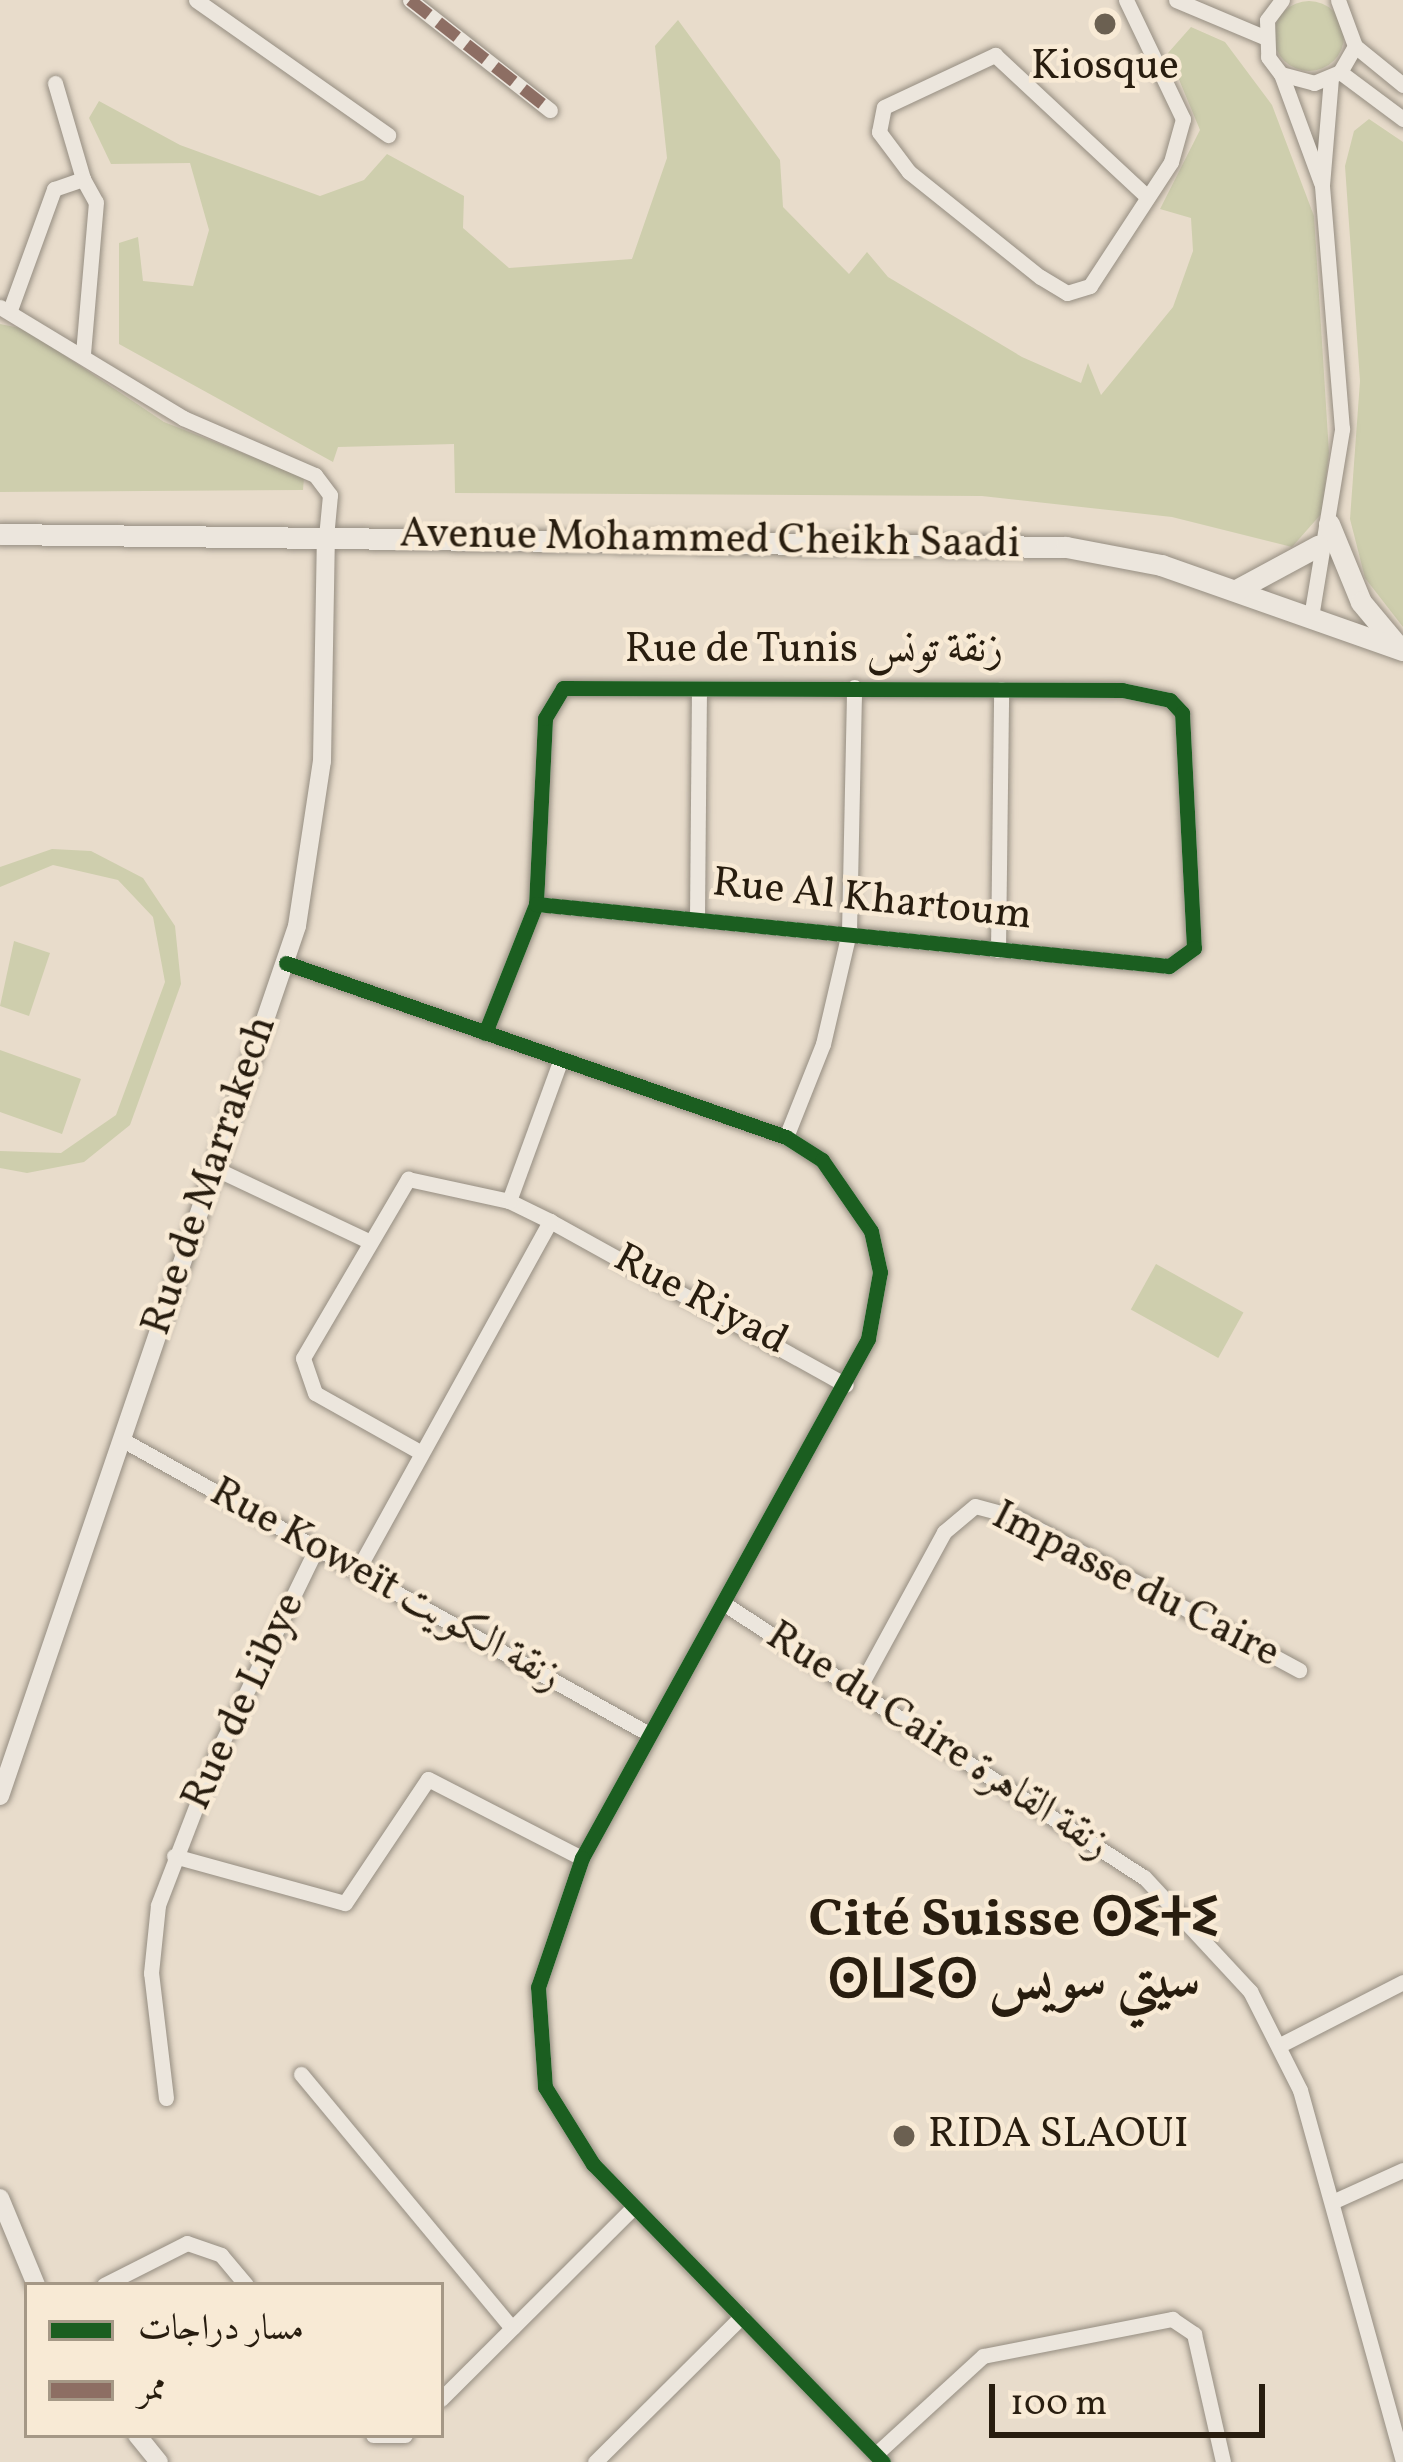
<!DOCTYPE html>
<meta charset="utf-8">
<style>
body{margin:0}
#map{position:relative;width:1403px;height:2462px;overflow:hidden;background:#e8dccb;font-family:Vollkorn,Amiri,"Noto Sans Tifinagh",serif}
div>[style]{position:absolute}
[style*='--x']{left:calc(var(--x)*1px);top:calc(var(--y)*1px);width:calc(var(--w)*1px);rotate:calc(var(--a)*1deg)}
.green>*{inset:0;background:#cecead;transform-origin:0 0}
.round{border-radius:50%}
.roads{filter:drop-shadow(0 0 3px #958d81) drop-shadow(0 0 3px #958d81)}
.minor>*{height:15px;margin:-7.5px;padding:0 7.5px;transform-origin:7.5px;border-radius:7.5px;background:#ece6dd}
.tertiary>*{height:18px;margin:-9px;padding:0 9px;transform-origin:9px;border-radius:9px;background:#ece6dd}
.secondary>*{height:21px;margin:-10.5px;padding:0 10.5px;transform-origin:10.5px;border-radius:10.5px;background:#ece6dd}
.quiet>*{height:12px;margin-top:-6px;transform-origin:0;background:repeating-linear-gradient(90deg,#8d6e63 0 24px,transparent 0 36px)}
.cycleway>*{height:15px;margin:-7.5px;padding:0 7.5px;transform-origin:7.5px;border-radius:7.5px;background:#1b5e20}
.dots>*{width:33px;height:33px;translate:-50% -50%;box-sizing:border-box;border:6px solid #f8ead5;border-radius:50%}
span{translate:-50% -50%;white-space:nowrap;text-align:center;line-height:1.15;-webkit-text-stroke:9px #f8ead5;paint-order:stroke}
.poi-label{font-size:42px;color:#281d0f}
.left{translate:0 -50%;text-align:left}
.street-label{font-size:42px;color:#281d0f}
.district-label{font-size:54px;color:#281d0f;font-weight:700}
.legend{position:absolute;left:24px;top:2282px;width:420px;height:156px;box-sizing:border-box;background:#f8ead5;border:3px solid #a59886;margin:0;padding:15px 21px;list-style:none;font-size:36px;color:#281d0f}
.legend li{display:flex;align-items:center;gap:24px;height:60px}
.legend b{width:60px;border:3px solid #a59886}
.scale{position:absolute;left:989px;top:2384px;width:276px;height:54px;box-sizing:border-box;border:6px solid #281d0f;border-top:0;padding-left:15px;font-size:36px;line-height:42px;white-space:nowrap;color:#281d0f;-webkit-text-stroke:9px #f8ead5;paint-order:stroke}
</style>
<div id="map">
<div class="green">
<div class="round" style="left:1274px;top:1px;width:70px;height:70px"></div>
<div style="clip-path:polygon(678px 20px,780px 160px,783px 207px,849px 274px,867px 252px,888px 277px,1022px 357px,1081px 383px,1088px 363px,1101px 395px,1173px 307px,1193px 251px,1191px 218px,1160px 209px,1200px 130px,1168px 53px,1191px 27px,1225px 42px,1272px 105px,1314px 216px,1329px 453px,1322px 513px,1292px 547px,1172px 517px,982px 496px,455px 493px,454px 444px,338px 447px,333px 462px,119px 344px,119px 243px,138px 237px,143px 281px,193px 286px,209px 230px,190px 163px,111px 164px,89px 118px,99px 101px,180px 145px,320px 196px,364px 180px,387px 154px,464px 196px,463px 228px,509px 268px,632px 259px,667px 158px,655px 46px)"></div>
<div style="clip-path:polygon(1369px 119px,1403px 142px,1403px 627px,1365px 578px,1350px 519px,1360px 381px,1345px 166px,1354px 131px)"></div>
<div style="clip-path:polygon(0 324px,25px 329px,164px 422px,304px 477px,303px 490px,0 492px)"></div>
<div style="clip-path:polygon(52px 849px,91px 851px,143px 878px,175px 926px,181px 984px,130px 1125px,84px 1162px,27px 1173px,0 1168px,0 1151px,61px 1153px,116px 1115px,165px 982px,153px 917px,118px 880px,53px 865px,0 887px,0 867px)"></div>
<div style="clip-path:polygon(14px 941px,50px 953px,29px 1016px,0 1006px)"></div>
<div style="clip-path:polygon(0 1050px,81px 1079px,62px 1134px,0 1112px)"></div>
<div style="left:1156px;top:1264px;width:100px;height:52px;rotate:29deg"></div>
</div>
<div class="roads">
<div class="minor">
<div style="--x:196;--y:0;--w:235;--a:35.1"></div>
<div style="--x:410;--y:0;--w:178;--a:38.2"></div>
<div style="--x:1126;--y:0;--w:132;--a:64.4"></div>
<div style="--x:1183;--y:119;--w:45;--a:105.6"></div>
<div style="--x:1171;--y:162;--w:148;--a:123.2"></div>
<div style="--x:1090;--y:286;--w:24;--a:163"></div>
<div style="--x:1067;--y:293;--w:31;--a:-149"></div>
<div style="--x:1040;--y:277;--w:168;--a:-141.3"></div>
<div style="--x:909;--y:172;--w:50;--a:-126.9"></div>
<div style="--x:879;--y:132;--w:25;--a:-79"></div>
<div style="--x:884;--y:107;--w:123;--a:-25.1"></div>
<div style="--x:995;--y:55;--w:205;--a:43"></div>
<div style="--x:1176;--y:0;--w:95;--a:22.8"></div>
<div style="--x:1282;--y:0;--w:25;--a:127"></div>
<div style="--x:1267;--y:20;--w:37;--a:88"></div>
<div style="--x:1268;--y:57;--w:21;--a:53"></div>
<div style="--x:1281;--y:74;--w:34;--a:15"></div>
<div style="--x:1314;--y:83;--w:28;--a:-23"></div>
<div style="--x:1340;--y:72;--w:30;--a:-60"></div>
<div style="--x:1355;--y:46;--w:49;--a:-110.3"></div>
<div style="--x:1355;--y:46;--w:62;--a:39.1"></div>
<div style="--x:1340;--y:72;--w:79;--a:36.7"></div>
<div style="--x:1281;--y:74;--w:116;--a:69.8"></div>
<div style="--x:55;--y:83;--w:100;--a:73.7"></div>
<div style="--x:0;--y:307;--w:214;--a:31.2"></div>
<div style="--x:183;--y:418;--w:144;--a:23.4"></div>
<div style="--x:315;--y:475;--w:25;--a:53"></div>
<div style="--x:330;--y:495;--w:42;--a:95.4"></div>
<div style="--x:10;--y:310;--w:129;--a:-70"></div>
<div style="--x:54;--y:189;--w:31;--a:-19"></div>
<div style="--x:83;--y:179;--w:26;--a:61"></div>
<div style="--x:96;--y:202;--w:152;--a:94.9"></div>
<div style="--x:1311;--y:617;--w:191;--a:-80.6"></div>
<div style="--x:1342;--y:429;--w:245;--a:-94.7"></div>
<div style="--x:1322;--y:185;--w:107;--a:-85.2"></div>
<div style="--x:697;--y:917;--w:228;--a:-89.5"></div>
<div style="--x:998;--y:950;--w:261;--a:-89.3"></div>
<div style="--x:286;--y:963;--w:529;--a:19.19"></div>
<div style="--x:786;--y:1137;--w:43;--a:32.6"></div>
<div style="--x:822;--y:1160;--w:86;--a:55.4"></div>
<div style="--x:871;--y:1231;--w:42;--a:77.6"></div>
<div style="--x:880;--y:1272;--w:68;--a:100.2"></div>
<div style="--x:868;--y:1339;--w:593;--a:118.86"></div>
<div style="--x:582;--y:1858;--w:136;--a:108.8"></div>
<div style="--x:538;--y:1987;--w:100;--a:86"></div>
<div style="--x:545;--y:2087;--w:91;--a:58.1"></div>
<div style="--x:593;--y:2164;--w:416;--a:45.8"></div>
<div style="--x:485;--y:1033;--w:139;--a:-68.4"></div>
<div style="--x:536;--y:904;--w:186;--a:-87.2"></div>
<div style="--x:545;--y:718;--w:35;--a:-59"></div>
<div style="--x:563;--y:688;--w:559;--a:0.2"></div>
<div style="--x:1122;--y:690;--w:49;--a:11.8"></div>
<div style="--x:1170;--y:700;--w:18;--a:47"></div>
<div style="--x:1182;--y:713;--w:235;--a:87.1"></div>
<div style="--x:1194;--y:948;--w:31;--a:144"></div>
<div style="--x:1169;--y:966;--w:636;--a:-174.41"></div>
<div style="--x:786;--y:1137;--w:100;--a:-68.3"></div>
<div style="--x:823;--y:1044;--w:115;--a:-76.9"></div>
<div style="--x:849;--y:932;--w:245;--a:-88.8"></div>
<div style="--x:214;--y:1168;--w:168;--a:25.3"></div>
<div style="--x:550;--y:1221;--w:338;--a:29"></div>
<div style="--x:121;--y:1439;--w:605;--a:29.19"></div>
<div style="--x:420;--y:1452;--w:120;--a:-150.7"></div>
<div style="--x:315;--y:1393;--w:37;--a:-109"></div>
<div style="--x:303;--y:1358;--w:208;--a:-59.6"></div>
<div style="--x:408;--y:1179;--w:103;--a:12.3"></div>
<div style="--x:357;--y:1571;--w:400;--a:-61.1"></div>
<div style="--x:550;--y:1221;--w:46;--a:-154"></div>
<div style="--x:509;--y:1201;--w:151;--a:-69.9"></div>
<div style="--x:726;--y:1605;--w:499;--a:33.1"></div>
<div style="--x:1144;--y:1877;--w:156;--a:47.1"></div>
<div style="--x:1250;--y:1991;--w:111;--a:63.2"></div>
<div style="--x:1300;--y:2090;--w:386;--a:74.5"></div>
<div style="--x:858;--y:1690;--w:180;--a:-61.4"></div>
<div style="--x:944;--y:1532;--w:40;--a:-40"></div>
<div style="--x:975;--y:1506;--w:42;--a:15"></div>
<div style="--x:1016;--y:1517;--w:322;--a:28.4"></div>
<div style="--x:174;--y:1856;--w:177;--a:15.4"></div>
<div style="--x:345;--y:1903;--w:149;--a:-56.2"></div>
<div style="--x:428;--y:1779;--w:173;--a:27.2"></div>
<div style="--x:1282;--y:2044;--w:136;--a:-27.1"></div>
<div style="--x:301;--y:2074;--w:330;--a:50.3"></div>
<div style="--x:166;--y:2098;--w:126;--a:-96.8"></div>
<div style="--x:151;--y:1973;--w:68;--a:-84.1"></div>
<div style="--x:158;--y:1905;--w:159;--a:-68.9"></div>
<div style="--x:215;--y:1757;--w:231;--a:-64.1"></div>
<div style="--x:1332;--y:2202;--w:78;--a:-24.3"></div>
<div style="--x:104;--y:2285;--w:93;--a:-26.8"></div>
<div style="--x:187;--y:2243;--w:36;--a:19"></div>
<div style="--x:221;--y:2255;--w:39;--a:50"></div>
<div style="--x:441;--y:2399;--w:272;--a:-44.9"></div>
<div style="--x:373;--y:2435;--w:32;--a:0"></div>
<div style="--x:876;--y:2454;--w:145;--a:-42.5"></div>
<div style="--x:983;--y:2356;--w:193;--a:-11.1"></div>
<div style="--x:1172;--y:2319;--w:27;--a:34"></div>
<div style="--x:1194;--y:2334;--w:131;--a:77.2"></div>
<div style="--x:595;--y:2462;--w:207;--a:-44.8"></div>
</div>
<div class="tertiary">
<div style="--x:0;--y:1796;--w:919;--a:-71.15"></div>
<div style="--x:297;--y:926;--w:167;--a:-81.4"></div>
<div style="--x:322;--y:761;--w:224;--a:-89"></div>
<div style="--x:0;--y:2198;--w:94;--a:67.5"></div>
<div style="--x:137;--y:2435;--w:35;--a:51"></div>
</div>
<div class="secondary">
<div style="--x:1329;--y:524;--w:84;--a:67.7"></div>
<div style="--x:1361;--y:602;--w:55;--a:50.2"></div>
<div style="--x:0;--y:534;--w:1066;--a:0.7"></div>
<div style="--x:1066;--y:547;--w:97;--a:10.7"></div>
<div style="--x:1161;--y:565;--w:256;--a:19.4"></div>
<div style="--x:1238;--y:589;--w:91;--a:-28.3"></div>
</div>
</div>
<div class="quiet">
<div style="--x:410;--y:0;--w:178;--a:38.2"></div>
</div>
<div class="cycleway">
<div style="--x:286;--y:963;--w:529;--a:19.19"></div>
<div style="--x:786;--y:1137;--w:43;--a:32.6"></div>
<div style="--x:822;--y:1160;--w:86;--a:55.4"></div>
<div style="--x:871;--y:1231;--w:42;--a:77.6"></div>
<div style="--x:880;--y:1272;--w:68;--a:100.2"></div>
<div style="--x:868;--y:1339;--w:593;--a:118.86"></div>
<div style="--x:582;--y:1858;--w:136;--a:108.8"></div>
<div style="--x:538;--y:1987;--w:100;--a:86"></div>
<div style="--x:545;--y:2087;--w:91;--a:58.1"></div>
<div style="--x:593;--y:2164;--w:416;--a:45.8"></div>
<div style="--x:485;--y:1033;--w:139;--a:-68.4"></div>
<div style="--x:536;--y:904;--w:186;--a:-87.2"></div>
<div style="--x:545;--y:718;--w:35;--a:-59"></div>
<div style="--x:563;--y:688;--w:559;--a:0.2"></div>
<div style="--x:1122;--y:690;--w:49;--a:11.8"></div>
<div style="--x:1170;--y:700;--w:18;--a:47"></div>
<div style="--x:1182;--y:713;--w:235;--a:87.1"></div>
<div style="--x:1194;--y:948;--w:31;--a:144"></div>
<div style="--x:1169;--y:966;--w:636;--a:-174.41"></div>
</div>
<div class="dots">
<div style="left:1105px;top:24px;background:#6b6051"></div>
<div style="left:904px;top:2136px;background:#6b6051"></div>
</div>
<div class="poi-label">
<span style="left:1105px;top:68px">Kiosque</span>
<span class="left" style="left:928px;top:2136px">RIDA SLAOUI</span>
</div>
<div class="street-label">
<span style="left:710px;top:541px;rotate:1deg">Avenue Mohammed Cheikh Saadi</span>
<span style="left:814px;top:651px">Rue de Tunis زنقة تونس</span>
<span style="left:872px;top:901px;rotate:6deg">Rue Al Khartoum</span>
<span style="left:211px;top:1176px;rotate:-71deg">Rue de Marrakech</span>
<span style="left:700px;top:1301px;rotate:28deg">Rue Riyad</span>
<span style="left:385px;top:1586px;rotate:29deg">Rue Koweït زنقة الكويت</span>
<span style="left:1135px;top:1586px;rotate:27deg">Impasse du Caire</span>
<span style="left:245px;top:1702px;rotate:-65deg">Rue de Libye</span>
<span style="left:937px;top:1742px;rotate:33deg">Rue du Caire زنقة القاهرة</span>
</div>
<div class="district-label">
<span style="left:1014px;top:1953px">Cité Suisse ⵙⵉⵜⵉ<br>ⵙⵡⵉⵙ سيتي سويس</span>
</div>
<ul class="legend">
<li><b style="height:15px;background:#1b5e20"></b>مسار دراجات</li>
<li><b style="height:15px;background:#8d6e63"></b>ممر</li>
</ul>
<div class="scale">100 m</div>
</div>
